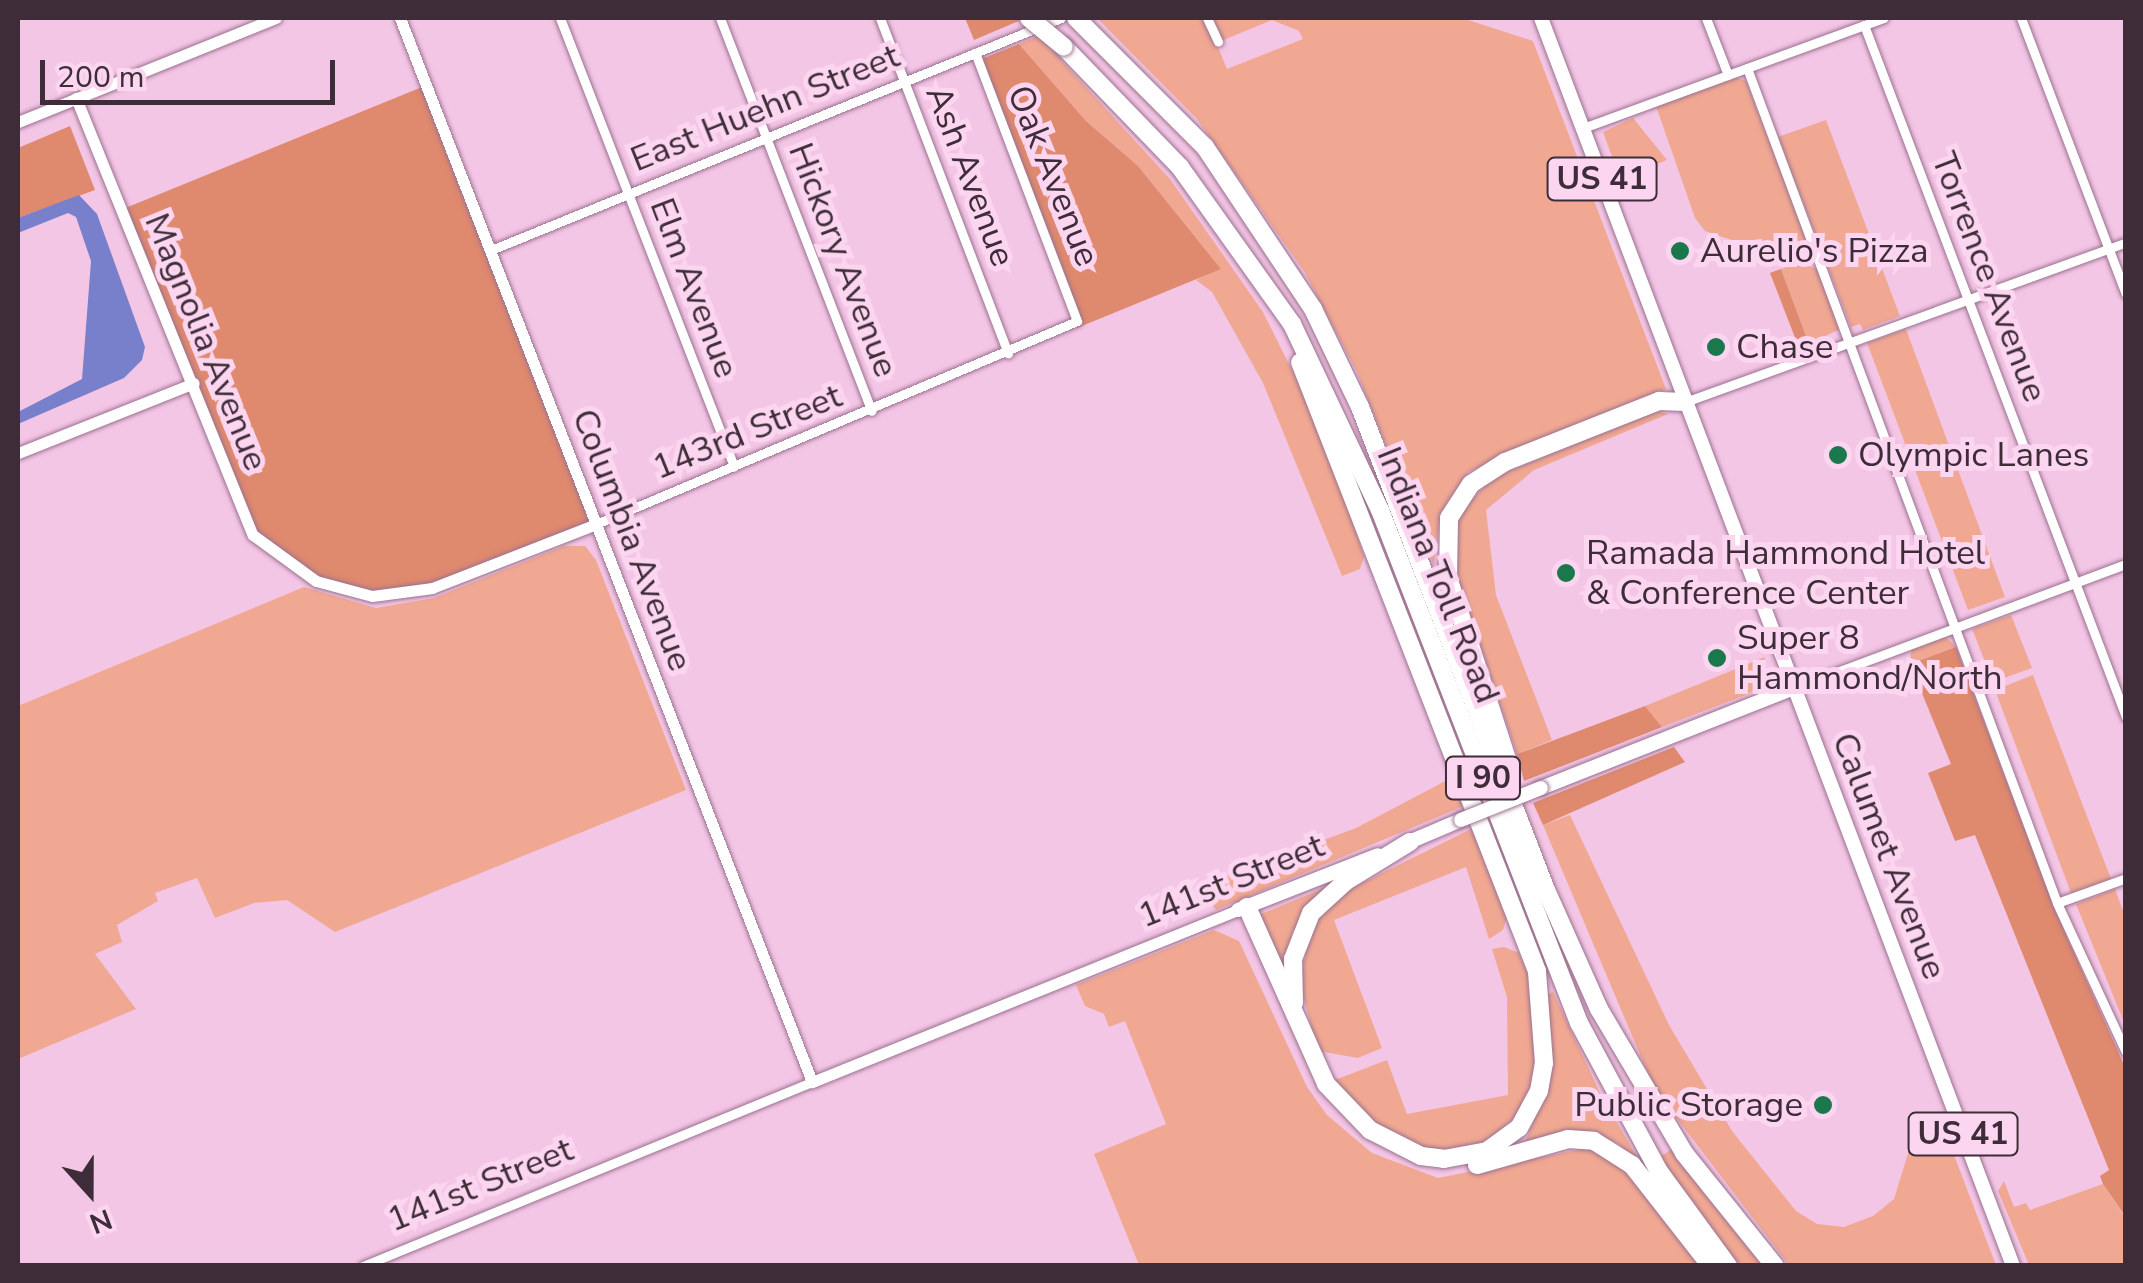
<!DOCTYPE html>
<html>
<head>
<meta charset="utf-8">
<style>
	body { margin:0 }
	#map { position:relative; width:2143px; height:1283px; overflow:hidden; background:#f4c6e6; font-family:"Nunito Sans",sans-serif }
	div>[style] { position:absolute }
	.green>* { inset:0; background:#f1a892 }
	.forest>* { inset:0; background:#df896e }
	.water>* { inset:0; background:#7880cb }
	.roads { filter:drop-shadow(0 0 2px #9b718e) drop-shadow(0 0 2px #9b718e) }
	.minor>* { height:9px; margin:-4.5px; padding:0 4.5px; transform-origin:4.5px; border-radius:4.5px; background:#fff }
	.tertiary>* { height:11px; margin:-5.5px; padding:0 5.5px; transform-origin:5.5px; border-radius:5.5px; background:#fff }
	.primary>* { height:14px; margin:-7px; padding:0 7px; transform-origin:7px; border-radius:7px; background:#fff }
	.motorway>* { height:18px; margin:-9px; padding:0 9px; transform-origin:9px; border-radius:9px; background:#fff }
	.bridges { filter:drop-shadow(0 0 2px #9b718e) drop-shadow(0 0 2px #9b718e) }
	.primary-bridge>* { height:14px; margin:-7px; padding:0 7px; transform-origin:7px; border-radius:7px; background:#fff }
	.motorway-bridge>* { height:18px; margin:-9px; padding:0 9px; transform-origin:9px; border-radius:9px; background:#fff }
	.dots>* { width:28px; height:28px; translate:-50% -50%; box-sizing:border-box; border:5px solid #fcd6f0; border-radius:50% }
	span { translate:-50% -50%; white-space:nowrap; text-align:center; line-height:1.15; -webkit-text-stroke:10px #fcd6f0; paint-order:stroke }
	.shield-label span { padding:2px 8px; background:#fcd6f0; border:2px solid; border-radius:8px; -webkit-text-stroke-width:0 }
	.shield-label { font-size:32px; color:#3e2c38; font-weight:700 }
	.street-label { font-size:35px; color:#3e2c38 }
	.poi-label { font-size:35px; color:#3e2c38 }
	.left { translate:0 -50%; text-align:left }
	.right { translate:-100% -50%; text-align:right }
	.frame { position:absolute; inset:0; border:20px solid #3e2c38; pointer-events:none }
	.north { position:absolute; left:40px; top:1143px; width:100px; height:100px; -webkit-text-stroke:8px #fcd6f0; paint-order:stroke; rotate:159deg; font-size:28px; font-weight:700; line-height:40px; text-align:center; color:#3e2c38 }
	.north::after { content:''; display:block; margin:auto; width:35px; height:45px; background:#3e2c38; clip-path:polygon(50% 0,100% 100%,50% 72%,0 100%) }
	.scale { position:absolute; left:40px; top:60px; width:295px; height:45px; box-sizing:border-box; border:5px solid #3e2c38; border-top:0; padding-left:12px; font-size:30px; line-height:35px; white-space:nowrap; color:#3e2c38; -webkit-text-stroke:8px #fcd6f0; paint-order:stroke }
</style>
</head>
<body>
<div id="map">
	<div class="green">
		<i style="clip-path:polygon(1097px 18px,1206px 18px,1227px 69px,1303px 39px,1299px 31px,1272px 20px,1221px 41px,1211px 18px,1462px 18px,1533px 41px,1666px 389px,1468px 472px,1441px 512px,1434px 565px,1357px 372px,1304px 271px,1197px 119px)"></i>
		<i style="clip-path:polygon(1039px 36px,1170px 179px,1263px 312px,1326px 439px,1364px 557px,1360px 569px,1342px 576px,1263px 383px,1212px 292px,1196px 280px,1220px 268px,1138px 166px,1086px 121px,1019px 44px)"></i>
		<i style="clip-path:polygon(1735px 77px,1746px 81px,1808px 243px,1801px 253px,1776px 255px,1705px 231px,1695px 218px,1656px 106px)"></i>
		<i style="clip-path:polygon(1633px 118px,1667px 160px,1620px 178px,1603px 132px)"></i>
		<i style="clip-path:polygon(1826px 120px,1900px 316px,1863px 330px,1860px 324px,1851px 327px,1778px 137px)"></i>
		<i style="clip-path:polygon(1800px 263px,1818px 269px,1840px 329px,1809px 344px,1781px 269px)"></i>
		<i style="clip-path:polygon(1906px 329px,2005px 597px,1968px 610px,1867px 343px)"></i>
		<i style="clip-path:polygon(1657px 411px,1668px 414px,1534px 470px,1486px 510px,1496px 595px,1552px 740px,1517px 754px,1453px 564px,1459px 514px,1492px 478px)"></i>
		<i style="clip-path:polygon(564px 546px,585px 546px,596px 560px,686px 790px,335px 932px,287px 900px,254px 903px,215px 918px,197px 878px,155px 893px,158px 901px,117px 925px,122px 942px,95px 954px,136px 1009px,18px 1059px,18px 706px,304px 587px,376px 608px,434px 598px)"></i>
		<i style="clip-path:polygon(2011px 615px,2032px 668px,1993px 682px,1972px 629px)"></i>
		<i style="clip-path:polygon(1946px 637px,1956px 647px,1910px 664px,1911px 650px)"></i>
		<i style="clip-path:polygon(1765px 657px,1759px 687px,1748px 694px,1662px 727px,1645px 706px)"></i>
		<i style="clip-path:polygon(2033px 675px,2111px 879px,2071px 893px,1995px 690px)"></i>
		<i style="clip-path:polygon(1453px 777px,1471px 803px,1216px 910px,1210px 902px,1214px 881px,1356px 828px)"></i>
		<i style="clip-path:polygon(1570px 815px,1669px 1025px,1732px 1131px,1796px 1211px,1817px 1224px,1844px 1227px,1873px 1216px,1894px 1199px,1910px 1147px,1946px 1134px,1996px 1265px,1789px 1265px,1655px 1090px,1543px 825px)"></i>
		<i style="clip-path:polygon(1479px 825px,1508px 913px,1503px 930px,1489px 939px,1466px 867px,1334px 920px,1382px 1048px,1358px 1058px,1318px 1051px,1300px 984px,1310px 927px,1329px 903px,1354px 887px)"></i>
		<i style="clip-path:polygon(1331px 885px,1292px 932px,1284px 980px,1259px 915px)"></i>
		<i style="clip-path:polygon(2115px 889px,2125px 916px,2125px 1025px,2076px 904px)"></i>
		<i style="clip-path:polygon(1214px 930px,1239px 941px,1307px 1087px,1327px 1115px,1372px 1153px,1438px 1178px,1587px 1148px,1622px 1166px,1703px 1265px,1139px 1265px,1094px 1154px,1166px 1124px,1125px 1021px,1109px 1027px,1104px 1014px,1085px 1006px,1076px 985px)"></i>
		<i style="clip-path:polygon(1504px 947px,1519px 953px,1529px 977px,1537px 1039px,1532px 1083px,1515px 1117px,1488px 1141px,1459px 1151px,1429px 1150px,1368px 1120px,1332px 1081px,1387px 1060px,1407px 1114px,1508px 1095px,1507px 997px,1492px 949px)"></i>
		<i style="clip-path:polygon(1553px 992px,1601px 1095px,1641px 1164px,1619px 1144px,1586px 1132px,1525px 1142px,1549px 1084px,1547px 995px)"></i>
		<i style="clip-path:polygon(1672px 1149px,1705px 1195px,1762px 1265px,1739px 1265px,1714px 1235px,1660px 1157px)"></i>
		<i style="clip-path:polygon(2004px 1181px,2014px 1207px,2026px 1203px,2030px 1210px,2103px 1184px,2125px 1217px,2125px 1265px,2029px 1265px,1998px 1191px)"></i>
	</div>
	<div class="forest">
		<i style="clip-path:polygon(965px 18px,1017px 18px,1021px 20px,974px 40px)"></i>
		<i style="clip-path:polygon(1019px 44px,1086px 121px,1138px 166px,1221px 269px,1077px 328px,1078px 311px,977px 61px)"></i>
		<i style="clip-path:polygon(427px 85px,596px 524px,432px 588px,372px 596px,316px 581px,253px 535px,123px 209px)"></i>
		<i style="clip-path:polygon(70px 126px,95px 190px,18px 218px,18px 148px)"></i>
		<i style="clip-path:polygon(1781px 269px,1809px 344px,1799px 348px,1770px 273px)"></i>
		<i style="clip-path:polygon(1956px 647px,2055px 910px,2125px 1067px,2125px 1216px,2103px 1184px,2100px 1176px,2109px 1170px,1975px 835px,1955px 841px,1928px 773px,1951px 764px,1910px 664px)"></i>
		<i style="clip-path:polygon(1645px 706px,1662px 727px,1524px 781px,1517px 754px)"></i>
		<i style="clip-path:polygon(1674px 747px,1685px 762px,1543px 825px,1533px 803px)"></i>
	</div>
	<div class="water">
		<i style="clip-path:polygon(79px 195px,97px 214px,145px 347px,142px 360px,124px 378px,18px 424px,18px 412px,82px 379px,91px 261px,76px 217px,68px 213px,18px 233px,18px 218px)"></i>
	</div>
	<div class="roads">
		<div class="minor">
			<i style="left:560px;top:18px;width:481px;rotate:68.8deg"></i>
			<i style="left:720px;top:18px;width:421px;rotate:68.9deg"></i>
			<i style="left:880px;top:18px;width:359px;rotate:69.1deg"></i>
			<i style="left:1207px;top:18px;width:26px;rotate:65deg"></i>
			<i style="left:1706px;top:18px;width:61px;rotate:68.9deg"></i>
			<i style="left:2021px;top:18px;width:295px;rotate:69.2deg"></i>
			<i style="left:1864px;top:25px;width:740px;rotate:69.26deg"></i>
			<i style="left:1747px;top:68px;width:891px;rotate:69.63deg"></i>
			<i style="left:2057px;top:903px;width:164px;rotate:65.2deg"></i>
			<i style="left:1583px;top:128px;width:320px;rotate:-20.1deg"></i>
			<i style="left:491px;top:250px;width:615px;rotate:-22.15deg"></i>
			<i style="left:1685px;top:402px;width:469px;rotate:-19.9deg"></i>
			<i style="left:596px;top:524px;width:522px;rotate:-22.88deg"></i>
			<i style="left:1077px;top:321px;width:287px;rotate:-110.8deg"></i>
			<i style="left:1794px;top:688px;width:354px;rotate:-20.5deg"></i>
			<i style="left:2057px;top:903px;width:73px;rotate:-19.9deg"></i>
			<i style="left:363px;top:1266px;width:485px;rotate:-22.3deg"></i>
		</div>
		<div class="tertiary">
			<i style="left:400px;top:18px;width:1141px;rotate:68.83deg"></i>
			<i style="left:812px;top:1082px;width:459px;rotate:-22deg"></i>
			<i style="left:76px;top:98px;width:471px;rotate:68deg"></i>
			<i style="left:253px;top:535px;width:78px;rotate:36.1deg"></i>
			<i style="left:316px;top:581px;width:58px;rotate:15deg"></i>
			<i style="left:372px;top:596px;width:61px;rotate:-7.6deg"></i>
			<i style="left:432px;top:588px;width:176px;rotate:-21.3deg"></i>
			<i style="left:18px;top:122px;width:278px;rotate:-22deg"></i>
			<i style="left:18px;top:453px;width:189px;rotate:-21.7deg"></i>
		</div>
		<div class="primary">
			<i style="left:1541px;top:18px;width:1334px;rotate:69.28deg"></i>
			<i style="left:1541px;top:788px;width:272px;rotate:-21.6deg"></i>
			<i style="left:1402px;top:845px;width:64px;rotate:-23deg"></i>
			<i style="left:1238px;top:910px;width:150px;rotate:-21.4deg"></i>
		</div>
		<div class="motorway">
			<i style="left:1076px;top:18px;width:182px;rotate:45deg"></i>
			<i style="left:1205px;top:147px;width:195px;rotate:56.3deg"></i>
			<i style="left:1313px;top:309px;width:109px;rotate:64.4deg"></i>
			<i style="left:1360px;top:407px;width:518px;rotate:68.94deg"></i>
			<i style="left:1546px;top:890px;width:130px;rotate:66deg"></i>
			<i style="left:1599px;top:1009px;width:167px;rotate:59.4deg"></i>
			<i style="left:1684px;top:1153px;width:145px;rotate:51.2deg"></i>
			<i style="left:1064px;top:47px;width:167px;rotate:46deg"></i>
			<i style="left:1180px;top:167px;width:193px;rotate:54.5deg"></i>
			<i style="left:1292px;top:324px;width:206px;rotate:64.7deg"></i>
			<i style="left:1380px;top:510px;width:550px;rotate:68.8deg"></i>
			<i style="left:1579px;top:1023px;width:167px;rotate:61.7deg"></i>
			<i style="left:1658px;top:1170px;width:119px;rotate:53.9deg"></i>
			<i style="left:1507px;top:759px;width:191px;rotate:-108deg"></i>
			<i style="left:1448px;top:577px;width:59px;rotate:-89deg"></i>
			<i style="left:1449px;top:518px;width:40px;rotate:-57.1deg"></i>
			<i style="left:1471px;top:484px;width:40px;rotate:-32.9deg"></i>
			<i style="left:1505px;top:462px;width:166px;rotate:-21.6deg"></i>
			<i style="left:1659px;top:401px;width:26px;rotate:2deg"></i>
			<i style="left:1247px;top:907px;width:194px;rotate:65.9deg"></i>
			<i style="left:1326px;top:1084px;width:64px;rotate:46.3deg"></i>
			<i style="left:1370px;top:1130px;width:57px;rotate:27deg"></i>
			<i style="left:1421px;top:1156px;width:23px;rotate:7deg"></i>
			<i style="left:1444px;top:1159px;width:44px;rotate:-10.5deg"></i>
			<i style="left:1487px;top:1151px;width:39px;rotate:-36deg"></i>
			<i style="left:1519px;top:1128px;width:42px;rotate:-61.6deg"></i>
			<i style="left:1539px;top:1091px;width:28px;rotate:-80deg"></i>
			<i style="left:1544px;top:1063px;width:92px;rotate:-94.4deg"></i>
			<i style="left:1537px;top:971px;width:653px;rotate:-111.26deg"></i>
			<i style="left:1294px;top:1003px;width:44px;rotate:-91.3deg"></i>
			<i style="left:1293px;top:959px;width:49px;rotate:-68.6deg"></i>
			<i style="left:1311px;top:913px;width:47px;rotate:-42.4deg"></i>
			<i style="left:1346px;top:881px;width:75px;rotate:-31.4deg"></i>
			<i style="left:1477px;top:1165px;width:95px;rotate:-15.9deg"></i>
			<i style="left:1568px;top:1139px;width:26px;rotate:4deg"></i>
			<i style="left:1594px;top:1141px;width:45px;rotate:32.3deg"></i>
			<i style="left:1632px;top:1165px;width:128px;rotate:52deg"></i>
		</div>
	</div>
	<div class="bridges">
		<div class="primary-bridge">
			<i style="left:1461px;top:820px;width:86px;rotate:-21.8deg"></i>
		</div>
		<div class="motorway-bridge">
			<i style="left:1029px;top:18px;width:45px;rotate:39.6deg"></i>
		</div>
	</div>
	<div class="dots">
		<i style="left:1680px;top:251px;background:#1b774c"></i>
		<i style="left:1716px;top:347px;background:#1b774c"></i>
		<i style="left:1838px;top:455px;background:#1b774c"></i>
		<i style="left:1566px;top:573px;background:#1b774c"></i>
		<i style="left:1717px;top:658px;background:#1b774c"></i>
		<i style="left:1823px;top:1105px;background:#1b774c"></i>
	</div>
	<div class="shield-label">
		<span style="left:1602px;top:179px">US 41</span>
		<span style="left:1483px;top:778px">I 90</span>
		<span style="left:1963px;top:1134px">US 41</span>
	</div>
	<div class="street-label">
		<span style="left:765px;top:108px;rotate:-22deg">East Huehn Street</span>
		<span style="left:970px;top:176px;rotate:69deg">Ash Avenue</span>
		<span style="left:1053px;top:176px;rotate:68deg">Oak Avenue</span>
		<span style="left:843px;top:260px;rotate:69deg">Hickory Avenue</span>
		<span style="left:1989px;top:277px;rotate:69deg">Torrence Avenue</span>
		<span style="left:694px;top:288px;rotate:69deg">Elm Avenue</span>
		<span style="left:206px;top:342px;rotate:68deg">Magnolia Avenue</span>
		<span style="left:747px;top:432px;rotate:-22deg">143rd Street</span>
		<span style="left:632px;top:540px;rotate:69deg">Columbia Avenue</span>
		<span style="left:1438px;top:575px;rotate:68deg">Indiana Toll Road</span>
		<span style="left:1889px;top:856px;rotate:69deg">Calumet Avenue</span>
		<span style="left:1231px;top:881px;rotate:-22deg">141st Street</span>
		<span style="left:480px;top:1185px;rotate:-22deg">141st Street</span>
	</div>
	<div class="poi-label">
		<span class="left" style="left:1700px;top:251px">Aurelio's Pizza</span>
		<span class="left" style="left:1736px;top:347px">Chase</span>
		<span class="left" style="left:1858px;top:455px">Olympic Lanes</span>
		<span class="left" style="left:1586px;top:573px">Ramada Hammond Hotel<br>&amp; Conference Center</span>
		<span class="left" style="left:1737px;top:658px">Super 8<br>Hammond/North</span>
		<span class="right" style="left:1803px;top:1105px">Public Storage</span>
	</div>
	<div class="frame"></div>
	<div class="north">N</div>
	<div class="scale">200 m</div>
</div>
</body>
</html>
